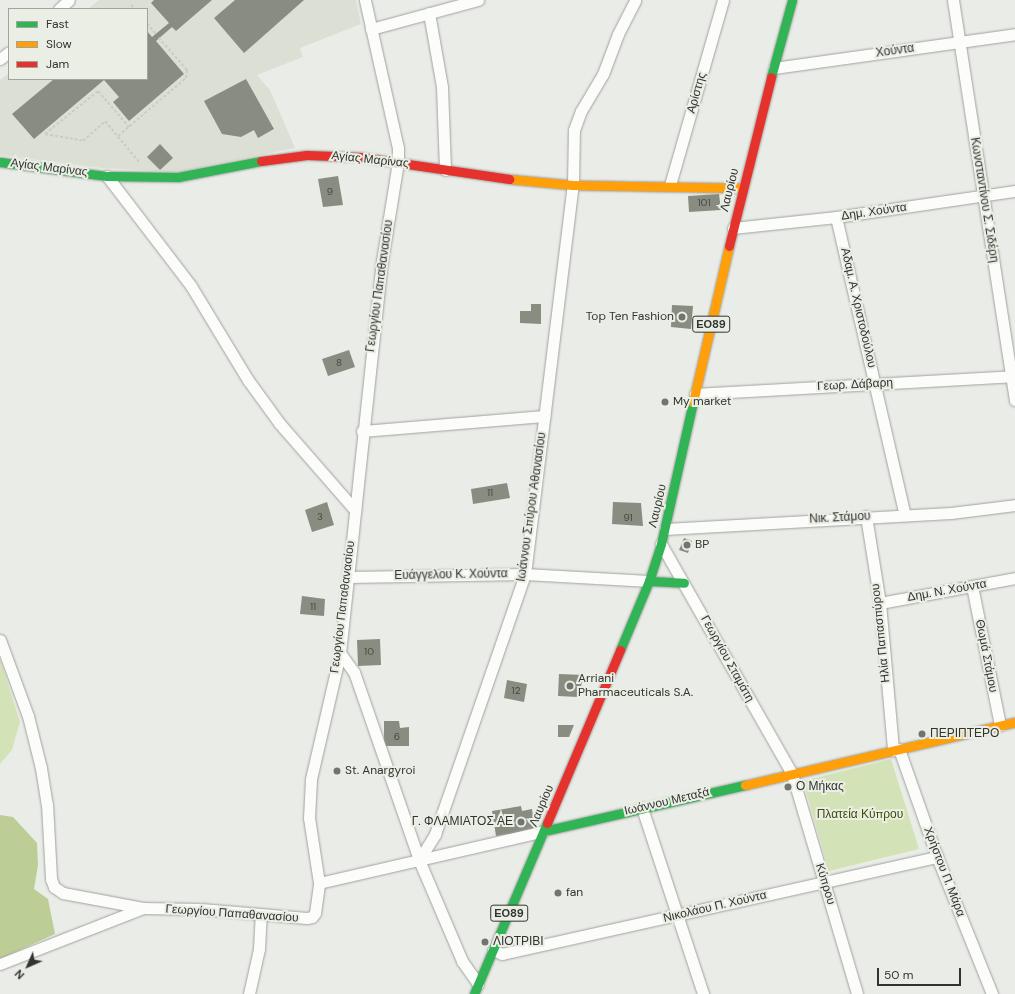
<!DOCTYPE html>
<html>
<head>
<meta charset="utf-8">
<style>
	body { margin:0 }
	#map { position:relative; width:1015px; height:994px; overflow:hidden; background:#eaece7; font-family:"DM Sans",sans-serif }
	div>[style] { position:absolute }
	.built>* { inset:0; background:#dce0d4 }
	.green>* { inset:0; background:#d4e3b7 }
	.forest>* { inset:0; background:#bccd96 }
	.building>* { inset:0; background:#898c81 }
	.path>* { height:2px; margin-top:-1px; transform-origin:0; background:repeating-linear-gradient(90deg,#cbcbc9 0 3px,transparent 0 5px) }
	.roads { filter:drop-shadow(0 0 1px #a0a29e) drop-shadow(0 0 1px #a0a29e) }
	.street>* { height:11px; margin:-5.5px; padding:0 5.5px; transform-origin:5.5px; border-radius:5.5px; background:#fcfcfb }
	.fast>* { height:9px; margin:-4.5px; padding:0 4.5px; transform-origin:4.5px; border-radius:4.5px; background:#30b455 }
	.slow>* { height:9px; margin:-4.5px; padding:0 4.5px; transform-origin:4.5px; border-radius:4.5px; background:#ff9f0a }
	.jam>* { height:9px; margin:-4.5px; padding:0 4.5px; transform-origin:4.5px; border-radius:4.5px; background:#e5322d }
	.dots>* { width:11px; height:11px; translate:-50% -50%; box-sizing:border-box; border:2px solid #eaeee5; border-radius:50% }
	span { translate:-50% -50%; white-space:nowrap; text-align:center; line-height:1.15; -webkit-text-stroke:4px #eaeee5; paint-order:stroke }
	.number-label { font-size:10px; color:#484a44 }
	.number-label span { -webkit-text-stroke-width:0 }
	.shield-label span { padding:1px 3px; background:#eaeee5; border:1px solid; border-radius:3px; -webkit-text-stroke-width:0 }
	.shield-label { font-size:11px; color:#323430; font-weight:700 }
	.street-label { font-size:12px; color:#323430 }
	.poi-label { font-size:12px; color:#323430 }
	.right { translate:-100% -50%; text-align:right }
	.left { translate:0 -50%; text-align:left }
	.park-label { font-size:12px; color:#3b4d01 }
	.legend { position:absolute; left:8px; top:8px; width:140px; height:72px; box-sizing:border-box; background:#eaeee5; border:1px solid #a0a49d; margin:0; padding:5px 7px; list-style:none; font-size:12px; color:#323430 }
	.legend li { display:flex; align-items:center; gap:8px; height:20px }
	.legend b { width:20px; border:1px solid #a0a49d }
	.north { position:absolute; left:8px; top:946px; width:40px; height:40px; -webkit-text-stroke:3px #eaeee5; paint-order:stroke; rotate:225deg; font-size:11px; font-weight:700; line-height:16px; text-align:center; color:#323430 }
	.north::after { content:''; display:block; margin:auto; width:14px; height:18px; background:#323430; clip-path:polygon(50% 0,100% 100%,50% 72%,0 100%) }
	.scale { position:absolute; left:877px; top:968px; width:84px; height:18px; box-sizing:border-box; border:2px solid #323430; border-top:0; padding-left:5px; font-size:12px; line-height:14px; white-space:nowrap; color:#323430; -webkit-text-stroke:3px #eaeee5; paint-order:stroke }
</style>
</head>
<body>
<div id="map">
	<div class="built">
		<i style="clip-path:polygon(99px 0,356px 0,361px 24px,300px 48px,303px 57px,257px 75px,270px 90px,295px 148px,177px 172px,102px 168px,0 155px,0 80px,9px 73px,9px 79px,147px 79px,147px 9px,88px 9px)"></i>
	</div>
	<div class="green">
		<i style="clip-path:polygon(0 659px,20px 722px,12px 750px,0 764px)"></i>
		<i style="clip-path:polygon(891px 759px,919px 849px,829px 871px,803px 781px)"></i>
	</div>
	<div class="forest">
		<i style="clip-path:polygon(0 815px,13px 817px,37px 843px,38px 865px,34px 889px,48px 899px,55px 934px,0 959px)"></i>
	</div>
	<div class="building">
		<i style="clip-path:polygon(154px 0,212px 0,176px 31px,172px 27px,156px 41px,184px 74px,129px 121px,113px 102px,119px 97px,104px 80px,34px 139px,12px 114px,54px 79px,147px 79px,147px 31px,152px 37px,169px 23px,151px 3px)"></i>
		<i style="clip-path:polygon(235px 0,304px 0,244px 53px,214px 18px)"></i>
		<i style="clip-path:polygon(246px 79px,274px 129px,258px 138px,254px 130px,241px 137px,222px 134px,204px 101px)"></i>
		<i style="clip-path:polygon(160px 144px,173px 158px,160px 170px,147px 157px)"></i>
		<i style="clip-path:polygon(338px 176px,343px 205px,323px 207px,318px 179px)"></i>
		<i style="clip-path:polygon(719px 194px,721px 210px,689px 212px,688px 196px)"></i>
		<i style="clip-path:polygon(531px 304px,541px 304px,541px 324px,520px 323px,520px 311px,531px 311px)"></i>
		<i style="clip-path:polygon(672px 305px,693px 306px,691px 329px,671px 327px)"></i>
		<i style="clip-path:polygon(349px 350px,355px 367px,328px 376px,322px 359px)"></i>
		<i style="clip-path:polygon(507px 483px,510px 498px,473px 504px,471px 489px)"></i>
		<i style="clip-path:polygon(327px 502px,334px 525px,312px 532px,305px 510px)"></i>
		<i style="clip-path:polygon(613px 502px,641px 503px,643px 526px,612px 524px)"></i>
		<i style="clip-path:polygon(684px 538px,692px 541px,688px 553px,679px 550px)"></i>
		<i style="clip-path:polygon(302px 596px,325px 599px,324px 616px,300px 614px)"></i>
		<i style="clip-path:polygon(380px 639px,381px 665px,358px 666px,357px 640px)"></i>
		<i style="clip-path:polygon(559px 674px,584px 675px,578px 697px,558px 696px)"></i>
		<i style="clip-path:polygon(507px 680px,527px 684px,524px 702px,504px 698px)"></i>
		<i style="clip-path:polygon(384px 721px,399px 721px,400px 728px,409px 727px,409px 746px,384px 746px)"></i>
		<i style="clip-path:polygon(558px 725px,574px 725px,569px 737px,558px 737px)"></i>
		<i style="clip-path:polygon(521px 806px,522px 811px,532px 809px,535px 830px,496px 836px,492px 811px)"></i>
	</div>
	<div class="path">
		<i style="left:131px;top:5px;width:6px;rotate:45deg"></i>
		<i style="left:147px;top:23px;width:14px;rotate:51deg"></i>
		<i style="left:45px;top:134px;width:39px;rotate:10deg"></i>
		<i style="left:83px;top:141px;width:30px;rotate:-42deg"></i>
		<i style="left:105px;top:121px;width:55px;rotate:50.2deg"></i>
		<i style="left:45px;top:134px;width:68px;rotate:-39.1deg"></i>
		<i style="left:98px;top:91px;width:48px;rotate:49.3deg"></i>
		<i style="left:118px;top:136px;width:89px;rotate:-40.5deg"></i>
		<i style="left:186px;top:78px;width:8px;rotate:-83deg"></i>
		<i style="left:187px;top:70px;width:43px;rotate:-131.2deg"></i>
	</div>
	<div class="roads">
		<div class="street">
			<i style="left:953px;top:0;width:405px;rotate:81.2deg"></i>
			<i style="left:59px;top:9px;width:13px;rotate:-42deg"></i>
			<i style="left:429px;top:13px;width:75px;rotate:80deg"></i>
			<i style="left:442px;top:87px;width:83px;rotate:87.9deg"></i>
			<i style="left:371px;top:29px;width:111px;rotate:-15.2deg"></i>
			<i style="left:0;top:59px;width:11px;rotate:-38deg"></i>
			<i style="left:774px;top:68px;width:243px;rotate:-8deg"></i>
			<i style="left:107px;top:176px;width:138px;rotate:52.6deg"></i>
			<i style="left:191px;top:286px;width:110px;rotate:58.8deg"></i>
			<i style="left:248px;top:380px;width:54px;rotate:54deg"></i>
			<i style="left:280px;top:424px;width:114px;rotate:48.9deg"></i>
			<i style="left:670px;top:185px;width:192px;rotate:-74deg"></i>
			<i style="left:836px;top:217px;width:306px;rotate:77deg"></i>
			<i style="left:733px;top:228px;width:104px;rotate:-6.1deg"></i>
			<i style="left:836px;top:217px;width:181px;rotate:-8.3deg"></i>
			<i style="left:695px;top:394px;width:321px;rotate:-3.2deg"></i>
			<i style="left:362px;top:431px;width:183px;rotate:-4.7deg"></i>
			<i style="left:866px;top:516px;width:88px;rotate:80.9deg"></i>
			<i style="left:880px;top:603px;width:148px;rotate:84.9deg"></i>
			<i style="left:665px;top:529px;width:286px;rotate:-3.2deg"></i>
			<i style="left:951px;top:513px;width:64px;rotate:-7.1deg"></i>
			<i style="left:661px;top:544px;width:265px;rotate:60.3deg"></i>
			<i style="left:792px;top:774px;width:229px;rotate:73.5deg"></i>
			<i style="left:349px;top:577px;width:176px;rotate:-1deg"></i>
			<i style="left:525px;top:574px;width:124px;rotate:3.2deg"></i>
			<i style="left:972px;top:586px;width:142px;rotate:78.6deg"></i>
			<i style="left:880px;top:603px;width:137px;rotate:-10.5deg"></i>
			<i style="left:0;top:640px;width:81px;rotate:69.8deg"></i>
			<i style="left:28px;top:716px;width:54px;rotate:76deg"></i>
			<i style="left:41px;top:768px;width:36px;rotate:81deg"></i>
			<i style="left:47px;top:804px;width:75px;rotate:86.9deg"></i>
			<i style="left:51px;top:879px;width:9px;rotate:69deg"></i>
			<i style="left:54px;top:887px;width:11px;rotate:34deg"></i>
			<i style="left:63px;top:893px;width:81px;rotate:10.6deg"></i>
			<i style="left:340px;top:653px;width:24px;rotate:54deg"></i>
			<i style="left:354px;top:672px;width:199px;rotate:70.9deg"></i>
			<i style="left:419px;top:860px;width:110px;rotate:66.9deg"></i>
			<i style="left:462px;top:961px;width:28px;rotate:55deg"></i>
			<i style="left:899px;top:749px;width:114px;rotate:70.6deg"></i>
			<i style="left:937px;top:857px;width:148px;rotate:68.1deg"></i>
			<i style="left:642px;top:808px;width:196px;rotate:71.8deg"></i>
			<i style="left:419px;top:860px;width:31px;rotate:-58deg"></i>
			<i style="left:435px;top:834px;width:275px;rotate:-70.9deg"></i>
			<i style="left:525px;top:574px;width:392px;rotate:-83deg"></i>
			<i style="left:573px;top:185px;width:55px;rotate:-89deg"></i>
			<i style="left:574px;top:130px;width:20px;rotate:-70deg"></i>
			<i style="left:581px;top:111px;width:43px;rotate:-59.3deg"></i>
			<i style="left:603px;top:74px;width:43px;rotate:-69.4deg"></i>
			<i style="left:618px;top:34px;width:38px;rotate:-63deg"></i>
			<i style="left:319px;top:883px;width:231px;rotate:-13deg"></i>
			<i style="left:493px;top:950px;width:10px;rotate:24deg"></i>
			<i style="left:502px;top:954px;width:446px;rotate:-12.6deg"></i>
			<i style="left:0;top:964px;width:154px;rotate:-21.4deg"></i>
			<i style="left:143px;top:908px;width:58px;rotate:1deg"></i>
			<i style="left:201px;top:909px;width:106px;rotate:4.9deg"></i>
			<i style="left:307px;top:918px;width:5px;rotate:-11deg"></i>
			<i style="left:312px;top:917px;width:5px;rotate:-53deg"></i>
			<i style="left:315px;top:913px;width:30px;rotate:-82deg"></i>
			<i style="left:319px;top:883px;width:66px;rotate:-98.7deg"></i>
			<i style="left:309px;top:818px;width:39px;rotate:-87deg"></i>
			<i style="left:311px;top:779px;width:129px;rotate:-77deg"></i>
			<i style="left:340px;top:653px;width:388px;rotate:-83.9deg"></i>
			<i style="left:381px;top:267px;width:106px;rotate:-80.8deg"></i>
			<i style="left:398px;top:162px;width:14px;rotate:-90deg"></i>
			<i style="left:398px;top:148px;width:152px;rotate:-102.6deg"></i>
			<i style="left:249px;top:994px;width:46px;rotate:-77.5deg"></i>
			<i style="left:259px;top:949px;width:33px;rotate:-87deg"></i>
		</div>
		<div class="fast">
			<i style="left:771px;top:77px;width:80px;rotate:-74.7deg"></i>
			<i style="left:0;top:162px;width:108px;rotate:7.5deg"></i>
			<i style="left:107px;top:176px;width:71px;rotate:0.8deg"></i>
			<i style="left:178px;top:177px;width:85px;rotate:-10.9deg"></i>
			<i style="left:649px;top:581px;width:35px;rotate:3deg"></i>
			<i style="left:620px;top:650px;width:75px;rotate:-67.2deg"></i>
			<i style="left:649px;top:581px;width:39px;rotate:-72deg"></i>
			<i style="left:661px;top:544px;width:146px;rotate:-77.3deg"></i>
			<i style="left:544px;top:831px;width:206px;rotate:-12.9deg"></i>
			<i style="left:474px;top:994px;width:186px;rotate:-66.9deg"></i>
		</div>
		<div class="slow">
			<i style="left:509px;top:179px;width:64px;rotate:5.4deg"></i>
			<i style="left:573px;top:185px;width:169px;rotate:1deg"></i>
			<i style="left:693px;top:402px;width:160px;rotate:-77deg"></i>
			<i style="left:745px;top:785px;width:277px;rotate:-13.1deg"></i>
		</div>
		<div class="jam">
			<i style="left:261px;top:161px;width:46px;rotate:-7.4deg"></i>
			<i style="left:307px;top:155px;width:53px;rotate:2.2deg"></i>
			<i style="left:360px;top:157px;width:151px;rotate:8.4deg"></i>
			<i style="left:729px;top:246px;width:174px;rotate:-76deg"></i>
			<i style="left:547px;top:823px;width:188px;rotate:-67.1deg"></i>
		</div>
	</div>
	<div class="dots">
		<i style="left:682px;top:317px;background:#727470"></i>
		<i style="left:665px;top:402px;background:#727470"></i>
		<i style="left:687px;top:545px;background:#727470"></i>
		<i style="left:570px;top:686px;background:#727470"></i>
		<i style="left:922px;top:734px;background:#727470"></i>
		<i style="left:337px;top:771px;background:#727470"></i>
		<i style="left:788px;top:787px;background:#727470"></i>
		<i style="left:521px;top:822px;background:#727470"></i>
		<i style="left:558px;top:893px;background:#727470"></i>
		<i style="left:485px;top:942px;background:#727470"></i>
	</div>
	<div class="number-label">
		<span style="left:330px;top:192px">9</span>
		<span style="left:704px;top:203px">101</span>
		<span style="left:339px;top:363px">8</span>
		<span style="left:490px;top:493px">11</span>
		<span style="left:320px;top:517px">3</span>
		<span style="left:628px;top:518px">91</span>
		<span style="left:313px;top:607px">11</span>
		<span style="left:369px;top:652px">10</span>
		<span style="left:516px;top:691px">12</span>
		<span style="left:397px;top:737px">6</span>
	</div>
	<div class="shield-label">
		<span style="left:711px;top:324px">ΕΟ89</span>
		<span style="left:509px;top:913px">ΕΟ89</span>
	</div>
	<div class="street-label">
		<span style="left:895px;top:51px;rotate:-8deg">Χούντα</span>
		<span style="left:697px;top:93px;rotate:-74deg">Αρίστης</span>
		<span style="left:370px;top:160px;rotate:6deg">Αγίας Μαρίνας</span>
		<span style="left:49px;top:168px;rotate:7deg">Αγίας Μαρίνας</span>
		<span style="left:730px;top:190px;rotate:-76deg">Λαυρίου</span>
		<span style="left:984px;top:200px;rotate:81deg">Κωνσταντίνου Σ. Σιδέρη</span>
		<span style="left:874px;top:212px;rotate:-8deg">Δημ. Χούντα</span>
		<span style="left:380px;top:286px;rotate:-82deg">Γεωργίου Παπαθανασίου</span>
		<span style="left:858px;top:308px;rotate:77deg">Αδαμ. Α. Χριστοδούλου</span>
		<span style="left:855px;top:385px;rotate:-3deg">Γεωρ. Δάβαρη</span>
		<span style="left:658px;top:506px;rotate:-77deg">Λαυρίου</span>
		<span style="left:532px;top:507px;rotate:-82deg">Ιωάννου Σπύρου Αθανασίου</span>
		<span style="left:840px;top:518px;rotate:-3deg">Νικ. Στάμου</span>
		<span style="left:451px;top:575px;rotate:-1deg">Ευάγγελου Κ. Χούντα</span>
		<span style="left:947px;top:591px;rotate:-10deg">Δημ. Ν. Χούντα</span>
		<span style="left:343px;top:607px;rotate:-83deg">Γεωργίου Παπαθανασίου</span>
		<span style="left:881px;top:633px;rotate:-96deg">Ηλία Παπασπύρου</span>
		<span style="left:986px;top:656px;rotate:79deg">Θωμά Στάμου</span>
		<span style="left:727px;top:659px;rotate:61deg">Γεωργίου Σταμάτη</span>
		<span style="left:667px;top:802px;rotate:-13deg">Ιωάννου Μεταξά</span>
		<span style="left:542px;top:806px;rotate:-67deg">Λαυρίου</span>
		<span style="left:944px;top:872px;rotate:69deg">Χρήστου Π. Μάρα</span>
		<span style="left:825px;top:884px;rotate:73deg">Κύπρου</span>
		<span style="left:715px;top:907px;rotate:-13deg">Νικολάου Π. Χούντα</span>
		<span style="left:232px;top:914px;rotate:4deg">Γεωργίου Παπαθανασίου</span>
	</div>
	<div class="poi-label">
		<span class="right" style="left:674px;top:317px">Top Ten Fashion</span>
		<span class="left" style="left:673px;top:402px">My market</span>
		<span class="left" style="left:695px;top:545px">BP</span>
		<span class="left" style="left:578px;top:686px">Arriani<br>Pharmaceuticals S.A.</span>
		<span class="left" style="left:930px;top:734px">ΠΕΡΙΠΤΕΡΟ</span>
		<span class="left" style="left:345px;top:771px">St. Anargyroi</span>
		<span class="left" style="left:796px;top:787px">Ο Μήκας</span>
		<span class="right" style="left:513px;top:822px">Γ. ΦΛΑΜΙΑΤΟΣ ΑΕ</span>
		<span class="left" style="left:566px;top:893px">fan</span>
		<span class="left" style="left:493px;top:942px">ΛΙΟΤΡΙΒΙ</span>
	</div>
	<div class="park-label">
		<span style="left:860px;top:815px">Πλατεία Κύπρου</span>
	</div>
	<ul class="legend">
	<li><b style="height:5px;background:#30b455"></b>Fast</li>
	<li><b style="height:5px;background:#ff9f0a"></b>Slow</li>
	<li><b style="height:5px;background:#e5322d"></b>Jam</li>
	</ul>
	<div class="north">N</div>
	<div class="scale">50 m</div>
</div>
</body>
</html>
